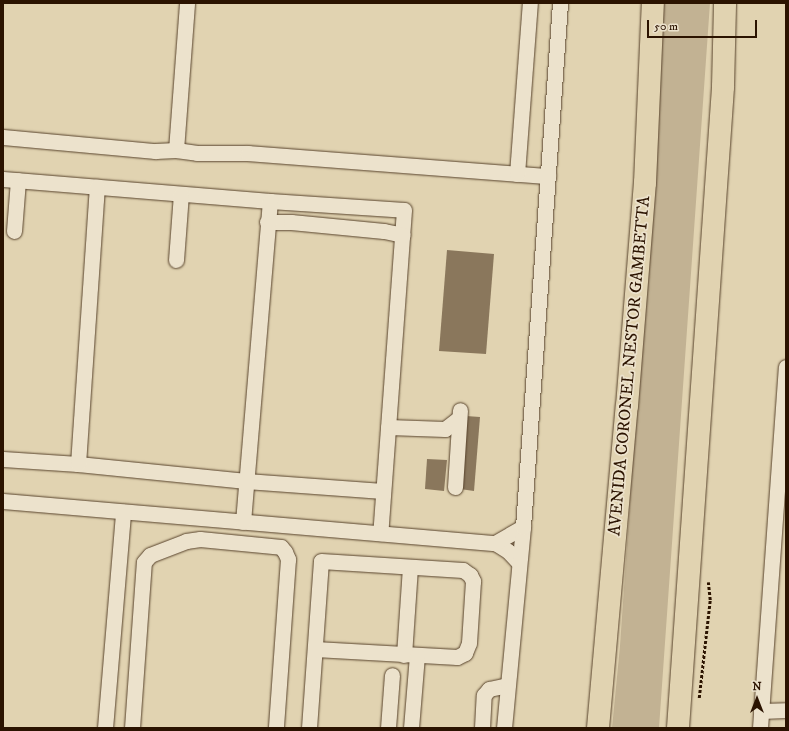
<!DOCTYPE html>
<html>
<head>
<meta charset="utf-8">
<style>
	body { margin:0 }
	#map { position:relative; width:789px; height:731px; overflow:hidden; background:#e1d3b1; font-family:"IM FELL DW Pica",serif }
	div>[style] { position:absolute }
	.green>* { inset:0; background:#c2b293 }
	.building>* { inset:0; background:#8a775c }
	.path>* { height:2.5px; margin-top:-1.25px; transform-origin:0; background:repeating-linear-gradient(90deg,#2b1300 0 3px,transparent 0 5px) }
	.roads { filter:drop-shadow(0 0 1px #58432c) drop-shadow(0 0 1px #58432c) }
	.minor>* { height:15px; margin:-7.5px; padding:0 7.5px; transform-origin:7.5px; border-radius:7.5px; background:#ece2cc }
	.highway>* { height:22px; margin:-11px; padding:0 11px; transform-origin:11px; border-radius:11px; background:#e1d3b1 }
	span { translate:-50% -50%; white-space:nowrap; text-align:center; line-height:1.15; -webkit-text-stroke:3.5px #ece2cc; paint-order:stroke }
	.street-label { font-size:17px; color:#2b1300 }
	.frame { position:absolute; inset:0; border:4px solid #2b1300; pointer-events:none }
	.north { position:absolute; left:737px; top:679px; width:40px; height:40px; -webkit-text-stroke:3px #ece2cc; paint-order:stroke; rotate:0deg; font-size:11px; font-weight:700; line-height:16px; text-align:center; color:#2b1300 }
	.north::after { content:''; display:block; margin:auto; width:14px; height:18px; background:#2b1300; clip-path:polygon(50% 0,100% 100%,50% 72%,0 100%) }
	.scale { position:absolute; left:647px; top:20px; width:110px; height:18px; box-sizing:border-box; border:2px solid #2b1300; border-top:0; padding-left:5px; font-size:12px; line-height:14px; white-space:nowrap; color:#2b1300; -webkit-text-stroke:3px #ece2cc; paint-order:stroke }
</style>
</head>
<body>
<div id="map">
	<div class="green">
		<i style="clip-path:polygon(664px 3px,710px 3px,659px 728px,612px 728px,620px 646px)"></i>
	</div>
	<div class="building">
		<i style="clip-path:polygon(447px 250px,494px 254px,486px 354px,439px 351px)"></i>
		<i style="clip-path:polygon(466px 416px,480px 417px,474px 491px,460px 489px)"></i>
		<i style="clip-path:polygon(427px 459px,447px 460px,444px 491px,425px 489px)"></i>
	</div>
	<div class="path">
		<i style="left:699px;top:698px;width:99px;rotate:-83.6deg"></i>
		<i style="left:710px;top:600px;width:18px;rotate:-96deg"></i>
	</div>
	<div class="roads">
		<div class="minor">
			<i style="left:3px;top:137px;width:153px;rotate:5.3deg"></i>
			<i style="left:155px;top:151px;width:21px;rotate:-3deg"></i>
			<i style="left:176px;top:150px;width:21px;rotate:8deg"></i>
			<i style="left:197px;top:153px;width:51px"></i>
			<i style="left:248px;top:153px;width:301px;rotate:4.4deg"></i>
			<i style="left:176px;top:150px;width:147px;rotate:-85.7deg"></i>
			<i style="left:517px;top:174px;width:171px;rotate:-85.7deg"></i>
			<i style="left:3px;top:179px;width:268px;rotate:4.7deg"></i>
			<i style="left:270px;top:201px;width:134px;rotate:3.8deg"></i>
			<i style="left:404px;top:210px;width:324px;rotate:94.2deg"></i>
			<i style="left:267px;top:222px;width:24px"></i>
			<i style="left:291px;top:222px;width:93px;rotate:5.5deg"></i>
			<i style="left:384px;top:231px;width:19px;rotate:12deg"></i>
			<i style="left:14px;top:231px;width:51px;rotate:-85.5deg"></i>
			<i style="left:176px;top:260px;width:66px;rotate:-85.7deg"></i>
			<i style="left:388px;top:427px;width:57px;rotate:2deg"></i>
			<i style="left:445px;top:429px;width:18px;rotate:-38deg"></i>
			<i style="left:3px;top:459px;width:75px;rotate:3.8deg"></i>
			<i style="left:78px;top:464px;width:169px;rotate:5.8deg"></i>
			<i style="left:246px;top:481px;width:137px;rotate:4.2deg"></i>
			<i style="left:78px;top:464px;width:278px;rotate:-86.1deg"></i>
			<i style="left:455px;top:487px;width:77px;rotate:-86.3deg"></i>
			<i style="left:3px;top:501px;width:494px;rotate:4.9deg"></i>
			<i style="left:495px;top:543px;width:15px;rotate:32deg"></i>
			<i style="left:508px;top:551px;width:16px;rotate:47deg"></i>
			<i style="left:243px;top:522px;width:322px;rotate:-85.2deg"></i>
			<i style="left:495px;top:543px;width:32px;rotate:-30deg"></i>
			<i style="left:404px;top:655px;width:87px;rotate:-86.1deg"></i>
			<i style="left:761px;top:711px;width:25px;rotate:-2deg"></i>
			<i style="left:105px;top:728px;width:217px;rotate:-85.2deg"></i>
			<i style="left:132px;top:728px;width:166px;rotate:-85.9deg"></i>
			<i style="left:144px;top:562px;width:9px;rotate:-49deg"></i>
			<i style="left:150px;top:555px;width:39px;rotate:-21deg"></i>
			<i style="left:186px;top:541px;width:14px;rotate:-8deg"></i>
			<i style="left:200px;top:539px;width:81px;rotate:5.6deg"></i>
			<i style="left:281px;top:547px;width:6px;rotate:51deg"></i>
			<i style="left:285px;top:552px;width:8px;rotate:67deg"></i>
			<i style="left:288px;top:559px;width:169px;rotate:94.1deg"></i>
			<i style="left:309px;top:728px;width:167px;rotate:-85.9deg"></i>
			<i style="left:321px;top:561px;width:142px;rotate:3.6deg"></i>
			<i style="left:463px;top:570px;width:9px;rotate:36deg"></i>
			<i style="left:470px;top:575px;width:7px;rotate:63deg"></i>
			<i style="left:473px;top:581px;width:62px;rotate:93.7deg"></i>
			<i style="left:469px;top:643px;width:11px;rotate:112deg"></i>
			<i style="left:465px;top:653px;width:9px;rotate:153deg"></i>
			<i style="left:457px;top:657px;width:142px;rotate:-176.8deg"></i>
			<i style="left:388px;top:728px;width:53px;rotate:-85.7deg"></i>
			<i style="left:411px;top:728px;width:73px;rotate:-85.3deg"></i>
			<i style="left:482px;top:728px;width:33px;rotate:-87deg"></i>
			<i style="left:484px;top:695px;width:8px;rotate:-50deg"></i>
			<i style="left:489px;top:689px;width:19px;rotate:-12deg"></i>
			<i style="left:504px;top:728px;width:202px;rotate:-84.6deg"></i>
			<i style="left:523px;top:527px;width:525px;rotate:-85.96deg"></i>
			<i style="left:760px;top:728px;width:362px;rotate:-85.9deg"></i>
		</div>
		<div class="highway">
			<i style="left:598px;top:728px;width:323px;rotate:-84.9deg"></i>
			<i style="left:627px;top:406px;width:224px;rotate:-85.4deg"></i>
			<i style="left:645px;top:183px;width:180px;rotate:-87.5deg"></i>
			<i style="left:678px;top:728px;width:643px;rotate:-85.98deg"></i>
			<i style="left:723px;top:87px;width:84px;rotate:-88.6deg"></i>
		</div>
	</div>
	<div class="street-label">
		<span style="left:630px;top:366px;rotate:-85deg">AVENIDA CORONEL NESTOR GAMBETTA</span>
	</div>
	<div class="frame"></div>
	<div class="north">N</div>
	<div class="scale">50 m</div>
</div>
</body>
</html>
